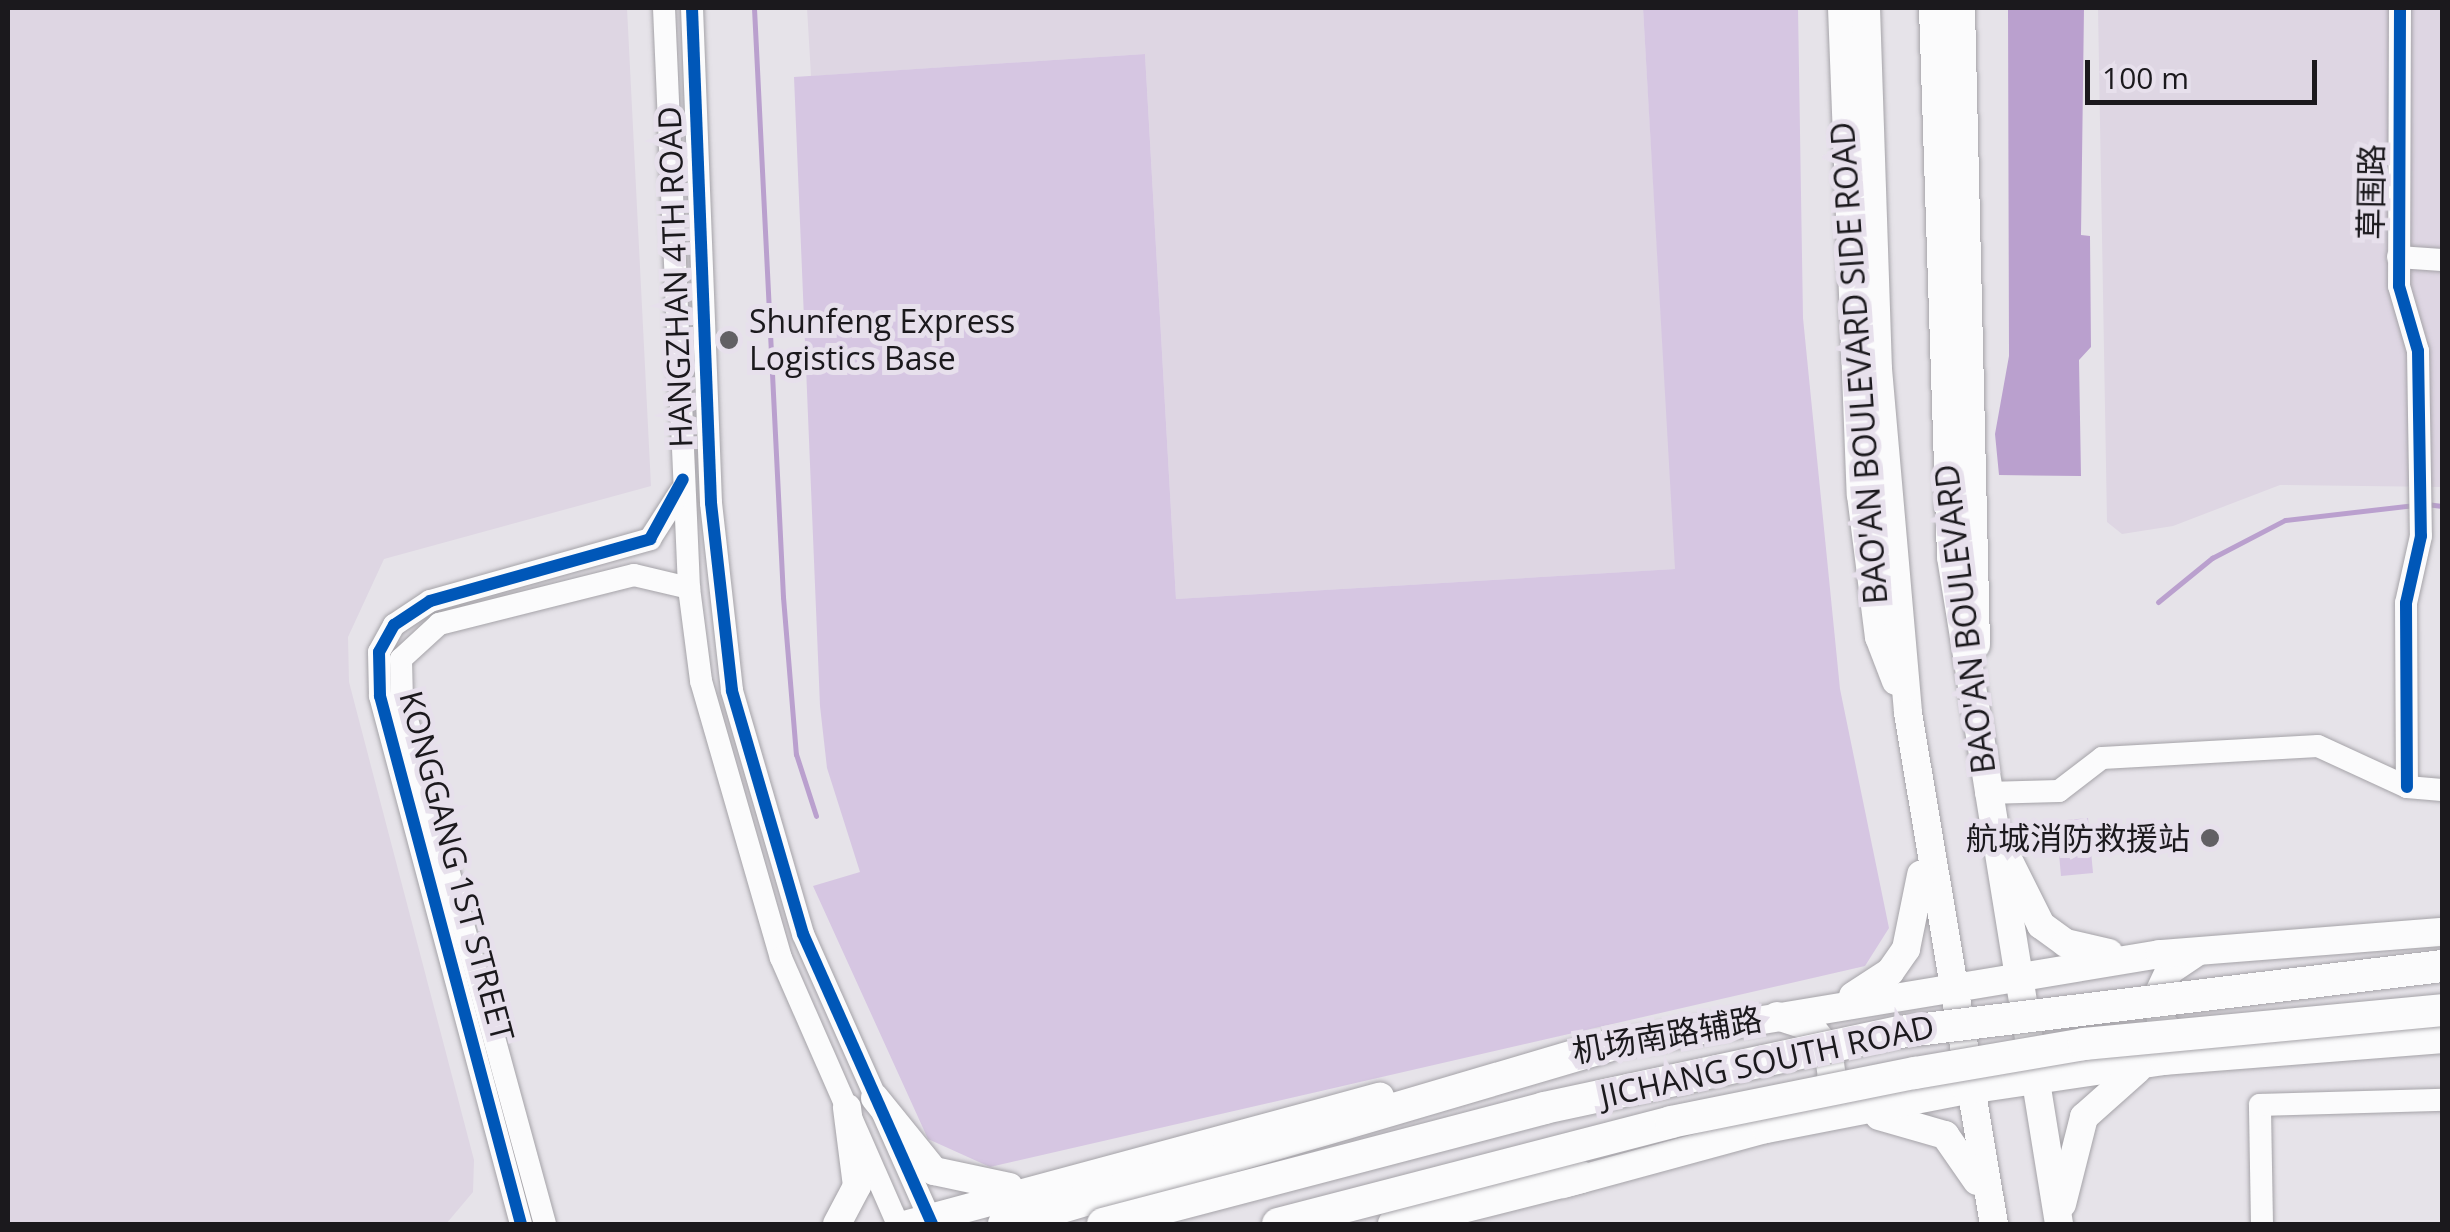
<!DOCTYPE html>
<html>
<head>
<meta charset="utf-8">
<style>
	body { margin:0 }
	#map { position:relative; width:2450px; height:1232px; overflow:hidden; background:#e6e3e9; font-family:"Open Sans","Noto Sans SC",sans-serif }
	div>[style] { position:absolute }
	.built>* { inset:0; background:#ded6e3 }
	.green>* { inset:0; background:#d6c6e2 }
	.water>* { inset:0; background:#baa0ce }
	.stream>* { height:5px; margin:-2.5px; padding:0 2.5px; transform-origin:2.5px; border-radius:2.5px; background:#baa0ce }
	.roads { filter:drop-shadow(0 0 2px #a5a3a8) drop-shadow(0 0 2px #a5a3a8) }
	.minor>* { height:22px; margin:-11px; padding:0 11px; transform-origin:11px; border-radius:11px; background:#fbfbfc }
	.major>* { height:28px; margin:-14px; padding:0 14px; transform-origin:14px; border-radius:14px; background:#fbfbfc }
	.highway>* { height:32px; margin:-16px; padding:0 16px; transform-origin:16px; border-radius:16px; background:#fbfbfc }
	.bridges { filter:drop-shadow(0 0 2px #a5a3a8) drop-shadow(0 0 2px #a5a3a8) }
	.highway-bridge>* { height:32px; margin:-16px; padding:0 16px; transform-origin:16px; border-radius:16px; background:#fbfbfc }
	.cycleway>* { height:12px; margin:-6px; padding:0 6px; transform-origin:6px; border-radius:6px; background:#0057b8 }
	.dots>* { width:28px; height:28px; translate:-50% -50%; box-sizing:border-box; border:5px solid #e7e0ec; border-radius:50% }
	span { translate:-50% -50%; white-space:nowrap; text-align:center; line-height:1.15; -webkit-text-stroke:10px #e7e0ec; paint-order:stroke }
	.street-label { font-size:32px; color:#1b191d }
	.poi-label { font-size:32px; color:#1b191d }
	.left { translate:0 -50%; text-align:left }
	.right { translate:-100% -50%; text-align:right }
	.frame { position:absolute; inset:0; border:10px solid #1b191d; pointer-events:none }
	.scale { position:absolute; left:2085px; top:60px; width:232px; height:45px; box-sizing:border-box; border:5px solid #1b191d; border-top:0; padding-left:12px; font-size:30px; line-height:35px; white-space:nowrap; color:#1b191d; -webkit-text-stroke:8px #e7e0ec; paint-order:stroke }
</style>
</head>
<body>
<div id="map">
	<div class="built">
		<i style="clip-path:polygon(8px 8px,627px 8px,651px 486px,384px 559px,348px 637px,349px 682px,474px 1160px,473px 1192px,446px 1224px,8px 1224px)"></i>
		<i style="clip-path:polygon(807px 8px,1643px 8px,1676px 569px,1176px 599px,1145px 54px,811px 76px)"></i>
		<i style="clip-path:polygon(2098px 8px,2442px 8px,2442px 487px,2280px 485px,2173px 526px,2122px 534px,2107px 522px)"></i>
	</div>
	<div class="green">
		<i style="clip-path:polygon(1643px 8px,1798px 8px,1803px 318px,1840px 689px,1889px 928px,1865px 966px,990px 1167px,928px 1139px,813px 886px,860px 872px,827px 768px,820px 706px,794px 77px,1145px 54px,1176px 599px,1675px 569px)"></i>
		<i style="clip-path:polygon(2088px 818px,2093px 873px,2061px 876px,2056px 821px)"></i>
	</div>
	<div class="water">
		<i style="clip-path:polygon(2008px 8px,2084px 8px,2081px 235px,2090px 236px,2091px 347px,2079px 360px,2081px 476px,1999px 475px,1995px 434px,2009px 356px)"></i>
	</div>
	<div class="stream">
		<i style="left:754px;top:8px;width:590px;rotate:87.18deg"></i>
		<i style="left:783px;top:597px;width:158px;rotate:85.3deg"></i>
		<i style="left:796px;top:754px;width:65px;rotate:72.1deg"></i>
		<i style="left:2426px;top:504px;width:16px;rotate:7deg"></i>
		<i style="left:2158px;top:602px;width:70px;rotate:-39.2deg"></i>
		<i style="left:2212px;top:558px;width:82px;rotate:-27.5deg"></i>
		<i style="left:2285px;top:520px;width:131px;rotate:-6.6deg"></i>
	</div>
	<div class="roads">
		<div class="minor">
			<i style="left:664px;top:8px;width:581px;rotate:87.53deg"></i>
			<i style="left:689px;top:588px;width:94px;rotate:82.6deg"></i>
			<i style="left:701px;top:681px;width:288px;rotate:73.9deg"></i>
			<i style="left:781px;top:958px;width:291px;rotate:66.3deg"></i>
			<i style="left:692px;top:8px;width:495px;rotate:87.8deg"></i>
			<i style="left:711px;top:503px;width:189px;rotate:83.6deg"></i>
			<i style="left:732px;top:691px;width:253px;rotate:73.7deg"></i>
			<i style="left:803px;top:934px;width:317px;rotate:66deg"></i>
			<i style="left:2400px;top:8px;width:278px;rotate:90.2deg"></i>
			<i style="left:2399px;top:286px;width:68px;rotate:73.7deg"></i>
			<i style="left:2418px;top:351px;width:185px;rotate:89.1deg"></i>
			<i style="left:2421px;top:536px;width:69px;rotate:102.6deg"></i>
			<i style="left:2406px;top:603px;width:184px;rotate:89.7deg"></i>
			<i style="left:2398px;top:257px;width:44px;rotate:3.9deg"></i>
			<i style="left:1986px;top:793px;width:73px;rotate:-1.6deg"></i>
			<i style="left:2059px;top:791px;width:54px;rotate:-37.5deg"></i>
			<i style="left:2102px;top:758px;width:216px;rotate:-3.2deg"></i>
			<i style="left:2318px;top:746px;width:98px;rotate:24.7deg"></i>
			<i style="left:2407px;top:787px;width:35px;rotate:5deg"></i>
			<i style="left:521px;top:1224px;width:547px;rotate:-104.95deg"></i>
			<i style="left:380px;top:696px;width:44px;rotate:-91.3deg"></i>
			<i style="left:379px;top:652px;width:31px;rotate:-61deg"></i>
			<i style="left:394px;top:625px;width:43px;rotate:-33.7deg"></i>
			<i style="left:430px;top:601px;width:229px;rotate:-15.7deg"></i>
			<i style="left:650px;top:539px;width:56px;rotate:-57.4deg"></i>
			<i style="left:545px;top:1224px;width:542px;rotate:-105.29deg"></i>
			<i style="left:402px;top:701px;width:42px;rotate:-91.4deg"></i>
			<i style="left:401px;top:659px;width:52px;rotate:-42.6deg"></i>
			<i style="left:439px;top:624px;width:201px;rotate:-14.1deg"></i>
			<i style="left:634px;top:575px;width:57px;rotate:13.3deg"></i>
			<i style="left:2262px;top:1224px;width:119px;rotate:-91deg"></i>
			<i style="left:2260px;top:1105px;width:182px;rotate:-1.6deg"></i>
		</div>
		<div class="major">
			<i style="left:1842px;top:8px;width:487px;rotate:87.8deg"></i>
			<i style="left:1861px;top:495px;width:143px;rotate:82.8deg"></i>
			<i style="left:1879px;top:637px;width:47px;rotate:68.9deg"></i>
			<i style="left:1866px;top:8px;width:361px;rotate:88.1deg"></i>
			<i style="left:1878px;top:369px;width:345px;rotate:85deg"></i>
			<i style="left:1908px;top:713px;width:518px;rotate:80.45deg"></i>
			<i style="left:1933px;top:8px;width:549px;rotate:88.12deg"></i>
			<i style="left:1951px;top:557px;width:676px;rotate:80.8deg"></i>
			<i style="left:1961px;top:8px;width:637px;rotate:88.65deg"></i>
			<i style="left:2007px;top:857px;width:76px;rotate:63.4deg"></i>
			<i style="left:2041px;top:925px;width:31px;rotate:36deg"></i>
			<i style="left:2066px;top:943px;width:44px;rotate:13.1deg"></i>
			<i style="left:1853px;top:996px;width:44px;rotate:-33deg"></i>
			<i style="left:1890px;top:972px;width:28px;rotate:-55deg"></i>
			<i style="left:1906px;top:949px;width:76px;rotate:-78.5deg"></i>
			<i style="left:1777px;top:1016px;width:36px;rotate:18deg"></i>
			<i style="left:1811px;top:1027px;width:28px;rotate:52deg"></i>
			<i style="left:1828px;top:1049px;width:28px;rotate:82deg"></i>
			<i style="left:1832px;top:1077px;width:34px;rotate:114deg"></i>
			<i style="left:2182px;top:1047px;width:33px;rotate:-129deg"></i>
			<i style="left:2161px;top:1021px;width:26px;rotate:-97deg"></i>
			<i style="left:2158px;top:995px;width:26px;rotate:-65deg"></i>
			<i style="left:2169px;top:971px;width:34px;rotate:-34deg"></i>
			<i style="left:1588px;top:1049px;width:580px;rotate:-9.43deg"></i>
			<i style="left:2160px;top:954px;width:283px;rotate:-4.5deg"></i>
			<i style="left:875px;top:1098px;width:94px;rotate:51.1deg"></i>
			<i style="left:934px;top:1171px;width:77px;rotate:12deg"></i>
			<i style="left:1879px;top:1116px;width:69px;rotate:16.1deg"></i>
			<i style="left:1945px;top:1135px;width:56px;rotate:55.2deg"></i>
			<i style="left:1563px;top:1184px;width:210px;rotate:-15.2deg"></i>
			<i style="left:1766px;top:1129px;width:205px;rotate:-11deg"></i>
			<i style="left:1967px;top:1090px;width:199px;rotate:-8.4deg"></i>
			<i style="left:2164px;top:1061px;width:279px;rotate:-4.5deg"></i>
			<i style="left:2062px;top:1204px;width:90px;rotate:-75.8deg"></i>
			<i style="left:2084px;top:1117px;width:71px;rotate:-41.6deg"></i>
			<i style="left:837px;top:1224px;width:43px;rotate:-62.2deg"></i>
			<i style="left:857px;top:1186px;width:79px;rotate:-97.3deg"></i>
			<i style="left:908px;top:1224px;width:489px;rotate:-15.1deg"></i>
		</div>
		<div class="highway">
			<i style="left:1004px;top:1224px;width:630px;rotate:-16.42deg"></i>
			<i style="left:1394px;top:1224px;width:193px;rotate:-14.1deg"></i>
		</div>
	</div>
	<div class="bridges">
		<div class="highway-bridge">
			<i style="left:1103px;top:1224px;width:456px;rotate:-14.7deg"></i>
			<i style="left:1544px;top:1108px;width:364px;rotate:-12.1deg"></i>
			<i style="left:1900px;top:1032px;width:546px;rotate:-6.94deg"></i>
			<i style="left:1278px;top:1224px;width:406px;rotate:-14.5deg"></i>
			<i style="left:1671px;top:1122px;width:249px;rotate:-11.4deg"></i>
			<i style="left:1915px;top:1073px;width:171px;rotate:-9.7deg"></i>
			<i style="left:2084px;top:1044px;width:360px;rotate:-5.4deg"></i>
		</div>
	</div>
	<div class="cycleway">
		<i style="left:692px;top:8px;width:495px;rotate:87.8deg"></i>
		<i style="left:711px;top:503px;width:189px;rotate:83.6deg"></i>
		<i style="left:732px;top:691px;width:253px;rotate:73.7deg"></i>
		<i style="left:803px;top:934px;width:317px;rotate:66deg"></i>
		<i style="left:2400px;top:8px;width:278px;rotate:90.2deg"></i>
		<i style="left:2399px;top:286px;width:68px;rotate:73.7deg"></i>
		<i style="left:2418px;top:351px;width:185px;rotate:89.1deg"></i>
		<i style="left:2421px;top:536px;width:69px;rotate:102.6deg"></i>
		<i style="left:2406px;top:603px;width:184px;rotate:89.7deg"></i>
		<i style="left:521px;top:1224px;width:547px;rotate:-104.95deg"></i>
		<i style="left:380px;top:696px;width:44px;rotate:-91.3deg"></i>
		<i style="left:379px;top:652px;width:31px;rotate:-61deg"></i>
		<i style="left:394px;top:625px;width:43px;rotate:-33.7deg"></i>
		<i style="left:430px;top:601px;width:229px;rotate:-15.7deg"></i>
		<i style="left:650px;top:539px;width:68px;rotate:-61.2deg"></i>
	</div>
	<div class="dots">
		<i style="left:729px;top:340px;background:#626064"></i>
		<i style="left:2210px;top:838px;background:#626064"></i>
	</div>
	<div class="street-label">
		<span style="left:2371px;top:192px;rotate:-89deg">草围路</span>
		<span style="left:675px;top:277px;rotate:-92deg">HANGZHAN 4TH ROAD</span>
		<span style="left:1859px;top:363px;rotate:-94deg">BAO'AN BOULEVARD SIDE ROAD</span>
		<span style="left:1965px;top:619px;rotate:-97deg">BAO'AN BOULEVARD</span>
		<span style="left:457px;top:866px;rotate:75deg">KONGGANG 1ST STREET</span>
		<span style="left:1667px;top:1035px;rotate:-10deg">机场南路辅路</span>
		<span style="left:1767px;top:1061px;rotate:-12deg">JICHANG SOUTH ROAD</span>
	</div>
	<div class="poi-label">
		<span class="left" style="left:749px;top:340px">Shunfeng Express<br>Logistics Base</span>
		<span class="right" style="left:2190px;top:838px">航城消防救援站</span>
	</div>
	<div class="frame"></div>
	<div class="scale">100 m</div>
</div>
</body>
</html>
